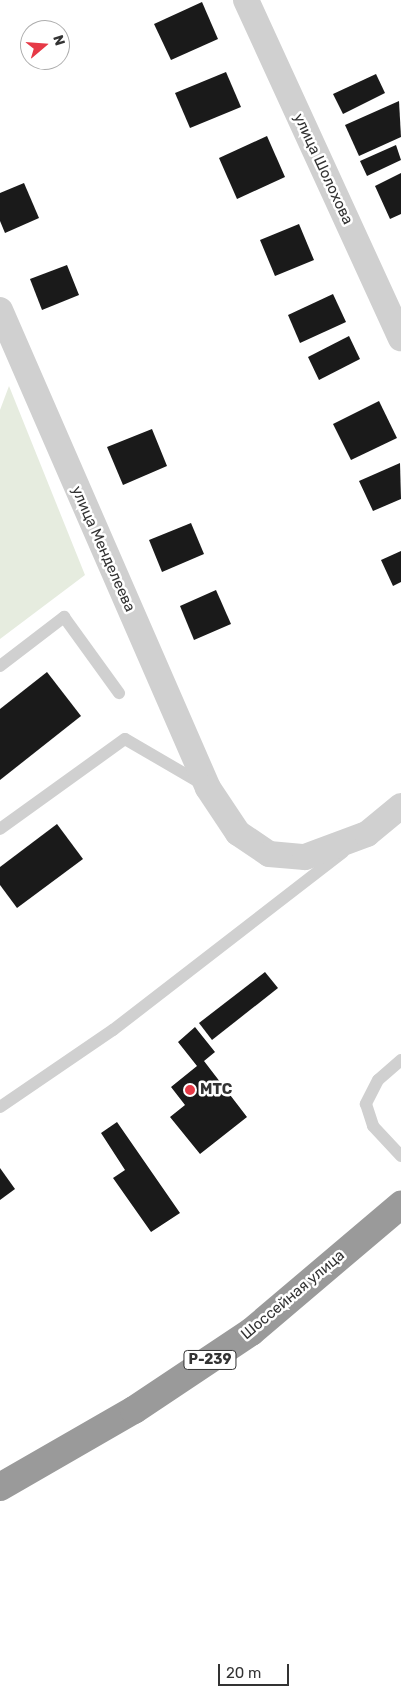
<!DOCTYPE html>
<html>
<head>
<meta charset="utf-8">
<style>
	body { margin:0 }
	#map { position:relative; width:401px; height:1707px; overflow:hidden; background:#fff; font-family:Rubik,sans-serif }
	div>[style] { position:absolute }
	.green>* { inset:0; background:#e6ecdf }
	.building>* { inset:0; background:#1a1a1a }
	.lane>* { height:12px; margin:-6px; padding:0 6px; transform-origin:6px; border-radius:6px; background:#d0d0d0 }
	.street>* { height:26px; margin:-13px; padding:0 13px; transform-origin:13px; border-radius:13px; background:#d0d0d0 }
	.highway>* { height:28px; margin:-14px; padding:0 14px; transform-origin:14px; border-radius:14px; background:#9a9a9a }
	.dots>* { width:14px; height:14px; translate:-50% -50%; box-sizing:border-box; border:2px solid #fff; border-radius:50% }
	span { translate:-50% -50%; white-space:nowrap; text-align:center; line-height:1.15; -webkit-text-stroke:5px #fff; paint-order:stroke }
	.shield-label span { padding:1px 4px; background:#fff; border:1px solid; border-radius:4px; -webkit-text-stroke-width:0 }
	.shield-label { font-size:14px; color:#333; font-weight:700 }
	.street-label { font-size:15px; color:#333 }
	.poi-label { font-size:15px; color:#333; font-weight:700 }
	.left { translate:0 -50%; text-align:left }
	.north { position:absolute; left:20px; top:20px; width:50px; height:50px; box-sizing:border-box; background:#fff; border:1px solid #adadad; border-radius:50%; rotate:72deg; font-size:14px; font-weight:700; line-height:20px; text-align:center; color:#333 }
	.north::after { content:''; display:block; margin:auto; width:18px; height:22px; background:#e63946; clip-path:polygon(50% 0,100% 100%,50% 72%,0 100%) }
	.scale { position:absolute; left:218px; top:1664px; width:71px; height:22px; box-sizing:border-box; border:2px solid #333; border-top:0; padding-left:6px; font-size:15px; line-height:18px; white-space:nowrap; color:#333; -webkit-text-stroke:4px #fff; paint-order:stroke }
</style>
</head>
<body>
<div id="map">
	<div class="green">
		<i style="clip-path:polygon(9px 386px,85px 575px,0 639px,0 410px)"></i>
	</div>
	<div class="building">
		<i style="clip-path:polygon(202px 2px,218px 39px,171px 60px,154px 24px)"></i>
		<i style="clip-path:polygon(226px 72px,241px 107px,190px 128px,175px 93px)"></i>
		<i style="clip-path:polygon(376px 74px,385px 93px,343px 114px,333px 94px)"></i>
		<i style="clip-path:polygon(399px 101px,401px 137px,359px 156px,345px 125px)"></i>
		<i style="clip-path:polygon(267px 136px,285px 177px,237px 199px,219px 158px)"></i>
		<i style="clip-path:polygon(396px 145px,401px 160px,367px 176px,360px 161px)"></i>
		<i style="clip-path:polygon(401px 173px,401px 214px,390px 219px,375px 186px)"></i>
		<i style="clip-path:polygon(24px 183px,39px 218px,5px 233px,0 221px,0 193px)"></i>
		<i style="clip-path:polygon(299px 224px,314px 260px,275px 276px,260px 240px)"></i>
		<i style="clip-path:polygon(67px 265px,79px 295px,42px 310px,30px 279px)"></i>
		<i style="clip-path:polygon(333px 294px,346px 322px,300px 343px,288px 315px)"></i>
		<i style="clip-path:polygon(349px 336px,360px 359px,319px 380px,308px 357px)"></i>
		<i style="clip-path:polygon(379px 401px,397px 438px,351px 460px,333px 424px)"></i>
		<i style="clip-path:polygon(152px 429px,167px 466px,123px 485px,107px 447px)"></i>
		<i style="clip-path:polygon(400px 463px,401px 499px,373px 511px,359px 481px)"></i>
		<i style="clip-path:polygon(191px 523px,204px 554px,162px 572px,149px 540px)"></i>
		<i style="clip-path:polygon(401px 551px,401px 582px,393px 586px,381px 560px)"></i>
		<i style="clip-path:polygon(216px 590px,231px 624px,194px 640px,180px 606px)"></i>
		<i style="clip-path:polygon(47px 672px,81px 716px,0 780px,0 709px)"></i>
		<i style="clip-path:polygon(57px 824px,83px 859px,17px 908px,0 885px,0 867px)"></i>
		<i style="clip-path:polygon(265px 972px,278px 988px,212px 1040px,199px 1023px)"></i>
		<i style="clip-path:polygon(195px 1027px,215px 1052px,204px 1061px,247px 1117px,200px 1154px,170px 1117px,185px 1105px,171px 1087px,197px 1066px,178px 1042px)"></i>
		<i style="clip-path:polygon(117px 1122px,180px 1213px,151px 1232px,113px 1178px,125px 1170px,101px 1133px)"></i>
		<i style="clip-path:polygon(0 1168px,15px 1189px,0 1200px)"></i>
	</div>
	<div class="lane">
		<i style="left:0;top:666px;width:81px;rotate:-37.4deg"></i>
		<i style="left:64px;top:617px;width:94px;rotate:54.1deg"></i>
		<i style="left:0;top:829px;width:154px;rotate:-35.8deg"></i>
		<i style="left:125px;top:739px;width:91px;rotate:30.2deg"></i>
		<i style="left:401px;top:1060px;width:30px;rotate:139deg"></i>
		<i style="left:378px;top:1080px;width:27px;rotate:117deg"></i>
		<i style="left:366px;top:1104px;width:23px;rotate:72deg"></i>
		<i style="left:373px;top:1126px;width:41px;rotate:47deg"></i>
		<i style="left:0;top:1107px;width:137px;rotate:-34.3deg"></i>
		<i style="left:113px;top:1030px;width:291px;rotate:-37.7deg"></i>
	</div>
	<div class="street">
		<i style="left:246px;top:0;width:372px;rotate:65.4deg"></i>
		<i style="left:0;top:310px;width:521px;rotate:66.48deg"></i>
		<i style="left:208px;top:788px;width:54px;rotate:56.3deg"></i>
		<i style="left:238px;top:833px;width:37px;rotate:34deg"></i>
		<i style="left:269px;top:854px;width:36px;rotate:5deg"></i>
		<i style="left:305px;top:857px;width:66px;rotate:-20.4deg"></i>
		<i style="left:367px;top:834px;width:44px;rotate:-39.5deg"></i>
	</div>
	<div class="highway">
		<i style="left:0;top:1487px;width:155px;rotate:-29.9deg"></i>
		<i style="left:134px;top:1410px;width:141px;rotate:-33.7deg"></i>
		<i style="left:251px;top:1332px;width:197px;rotate:-40.3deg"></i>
	</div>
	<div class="dots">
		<i style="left:190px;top:1090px;background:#e63946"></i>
	</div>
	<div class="shield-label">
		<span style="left:210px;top:1360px">Р-239</span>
	</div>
	<div class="street-label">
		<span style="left:323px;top:169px;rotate:65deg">улица Шолохова</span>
		<span style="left:103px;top:549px;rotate:66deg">улица Менделеева</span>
		<span style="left:293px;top:1295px;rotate:-40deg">Шоссейная улица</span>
	</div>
	<div class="poi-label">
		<span class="left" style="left:200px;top:1090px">МТС</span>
	</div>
	<div class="north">N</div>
	<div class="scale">20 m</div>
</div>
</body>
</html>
